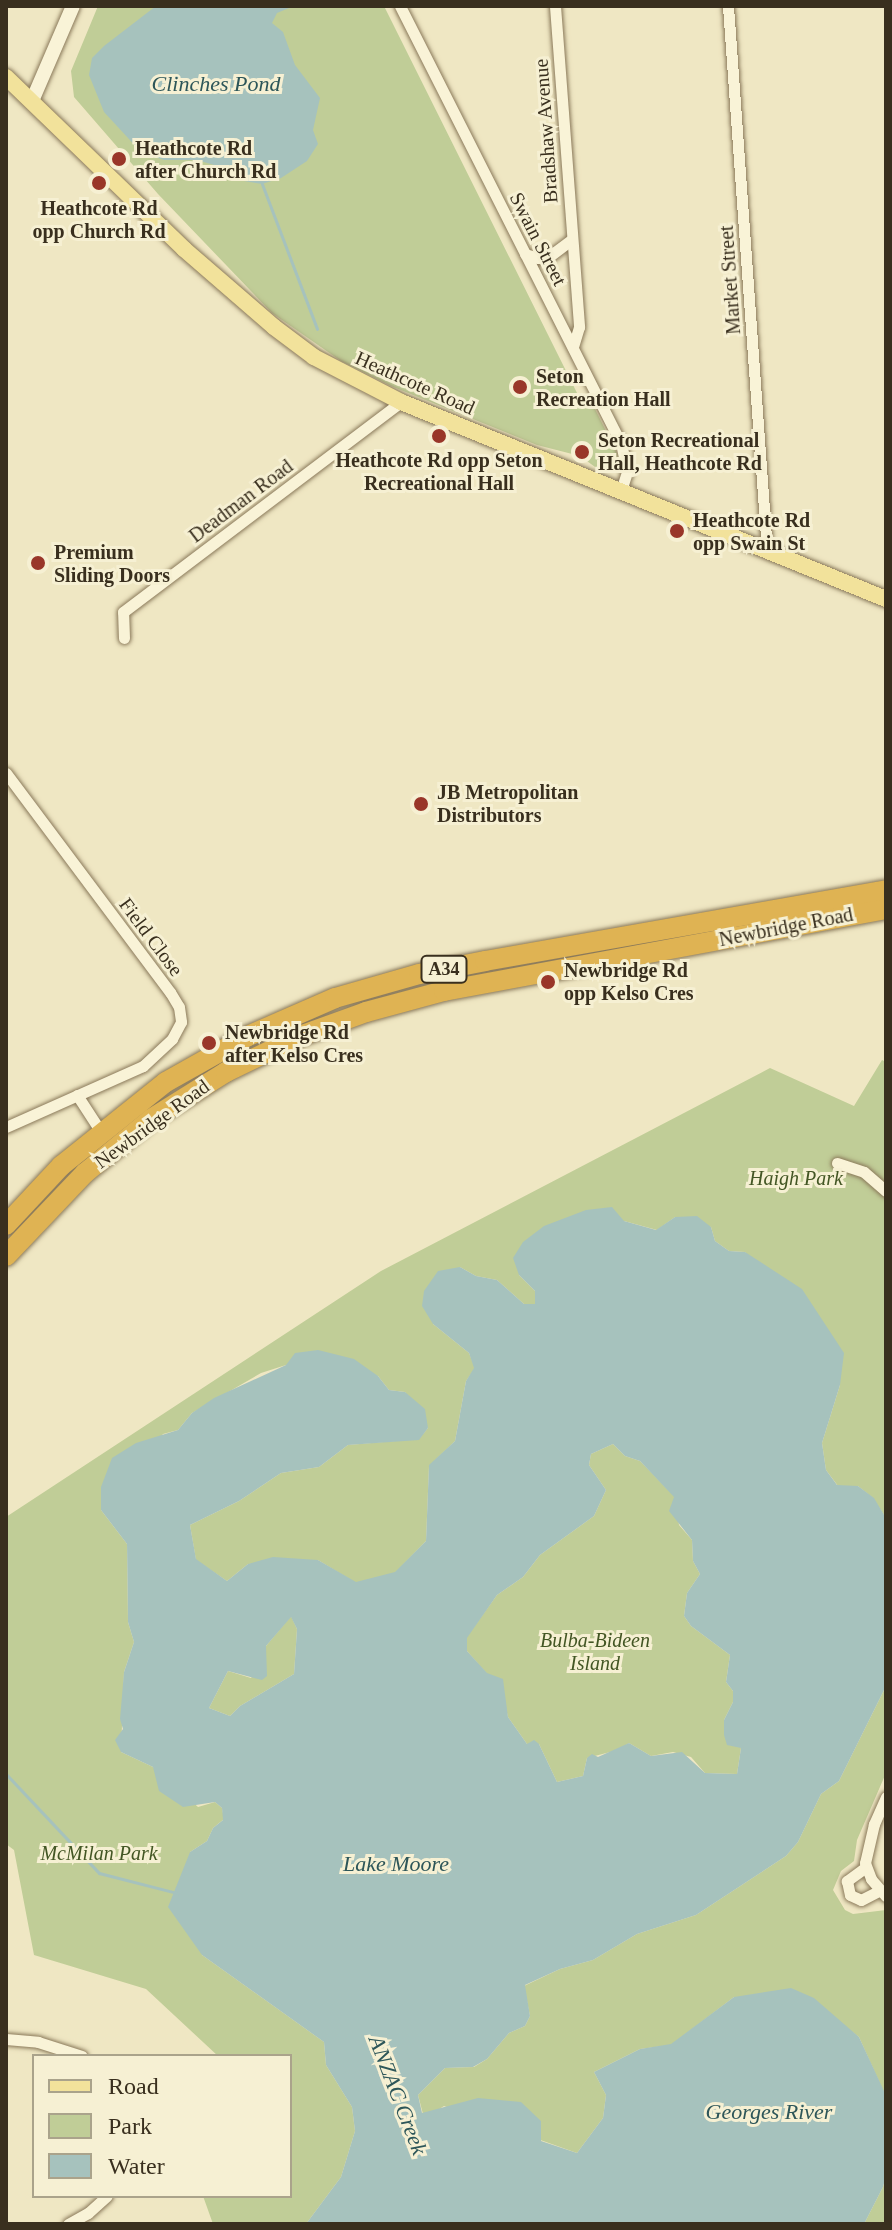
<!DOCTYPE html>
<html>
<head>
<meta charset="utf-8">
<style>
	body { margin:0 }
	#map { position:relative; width:892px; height:2230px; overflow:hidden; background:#efe7c3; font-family:"Times New Roman",serif }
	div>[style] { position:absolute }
	.green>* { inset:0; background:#c0cd97 }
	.water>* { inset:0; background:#a6c2bd }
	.stream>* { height:3px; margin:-1.5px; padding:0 1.5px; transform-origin:1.5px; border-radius:1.5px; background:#a6c2bd }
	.roads { filter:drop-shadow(0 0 2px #8a795a) drop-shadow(0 0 2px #8a795a) }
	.street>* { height:11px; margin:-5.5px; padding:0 5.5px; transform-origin:5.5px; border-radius:5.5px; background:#f9f3d7 }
	.secondary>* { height:14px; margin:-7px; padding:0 7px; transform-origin:7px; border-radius:7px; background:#f9f3d7 }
	.primary>* { height:16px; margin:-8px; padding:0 8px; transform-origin:8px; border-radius:8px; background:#f2e29b }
	.highway>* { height:20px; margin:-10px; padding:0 10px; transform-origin:10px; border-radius:10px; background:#dfb353 }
	.dots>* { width:22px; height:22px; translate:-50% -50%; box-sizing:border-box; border:4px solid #f6f0d3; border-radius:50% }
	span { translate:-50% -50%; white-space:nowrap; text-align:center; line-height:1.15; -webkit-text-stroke:6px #f6f0d3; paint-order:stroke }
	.shield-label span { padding:2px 6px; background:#f6f0d3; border:2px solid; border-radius:6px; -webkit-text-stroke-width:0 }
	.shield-label { font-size:18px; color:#392f1e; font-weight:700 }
	.street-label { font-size:20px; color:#392f1e }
	.poi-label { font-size:20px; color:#392f1e; font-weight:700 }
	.left { translate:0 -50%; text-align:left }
	.park-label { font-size:20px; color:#435624; font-style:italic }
	.water-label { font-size:22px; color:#2d5659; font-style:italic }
	.frame { position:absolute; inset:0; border:8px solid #392f1e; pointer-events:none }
	.legend { position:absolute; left:32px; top:2054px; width:260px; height:144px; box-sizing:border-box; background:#f6f0d3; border:2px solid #aaa38b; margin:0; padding:10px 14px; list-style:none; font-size:24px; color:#392f1e }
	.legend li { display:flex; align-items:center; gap:16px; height:40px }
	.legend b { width:40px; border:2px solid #aaa38b }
</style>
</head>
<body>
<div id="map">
	<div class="green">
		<i style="clip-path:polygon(98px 6px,384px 6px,583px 405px,591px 401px,617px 453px,619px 467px,615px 472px,602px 472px,580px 456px,537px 445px,391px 386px,341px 361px,272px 313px,158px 194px,74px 97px,71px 71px)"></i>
		<i style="clip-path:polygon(882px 1060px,886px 1062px,886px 1518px,873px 1498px,858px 1486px,838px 1486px,826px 1470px,822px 1443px,840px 1385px,745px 1252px,729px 1251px,715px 1241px,711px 1227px,675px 1217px,657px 1230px,624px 1221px,519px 1275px,535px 1291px,535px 1304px,524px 1304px,497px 1280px,476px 1276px,460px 1267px,433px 1324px,469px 1353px,475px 1368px,466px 1381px,455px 1441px,429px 1466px,426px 1541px,395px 1573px,356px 1583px,318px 1560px,248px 1564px,227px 1581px,196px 1560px,190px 1525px,239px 1501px,281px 1473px,319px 1467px,348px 1445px,419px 1439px,428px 1428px,405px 1392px,389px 1390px,378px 1376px,286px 1365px,261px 1373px,192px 1413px,178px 1430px,163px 1434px,101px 1510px,127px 1544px,128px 1622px,134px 1642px,124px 1672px,121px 1752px,153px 1767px,198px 1807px,215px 1802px,222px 1808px,224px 1819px,213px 1828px,207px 1841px,190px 1852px,202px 1955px,324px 2042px,326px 2065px,352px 2107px,355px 2131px,341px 2177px,306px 2224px,213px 2224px,203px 2196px,290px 2196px,290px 2056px,218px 2056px,146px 1989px,34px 1955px,14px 1850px,6px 1844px,6px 1517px,381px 1271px,770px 1068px,854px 1106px)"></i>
		<i style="clip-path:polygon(613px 1444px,625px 1456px,640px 1461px,675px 1497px,679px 1525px,692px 1540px,693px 1561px,700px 1574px,687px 1593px,684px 1616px,691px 1626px,730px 1655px,726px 1682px,733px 1691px,733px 1702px,724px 1720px,741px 1748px,737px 1774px,705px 1773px,691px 1757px,673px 1752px,651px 1756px,629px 1743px,618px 1750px,587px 1758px,583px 1776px,557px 1782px,539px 1744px,527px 1744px,508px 1717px,502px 1691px,467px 1651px,466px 1638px,497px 1595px,523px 1577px,540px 1555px,594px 1516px,606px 1490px,589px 1465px,591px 1454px)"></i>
		<i style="clip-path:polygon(291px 1616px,297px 1629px,294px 1674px,240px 1706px,230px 1716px,209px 1708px,228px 1671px,251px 1678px,265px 1657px,266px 1646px)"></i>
		<i style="clip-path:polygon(886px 1686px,886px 1773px,857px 1840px,854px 1861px,841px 1871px,833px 1890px,845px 1910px,853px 1914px,886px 1910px,886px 2097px,859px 2037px,837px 2020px,734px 1997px,671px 2045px,640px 2049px,594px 2072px,606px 2095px,603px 2118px,577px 2153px,444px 2106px,433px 2113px,423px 2114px,418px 2095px,445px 2068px,474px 2067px,487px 2059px,509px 2033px,525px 2026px,530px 2016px,524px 1986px,560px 1969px,593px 1960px,637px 1934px,696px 1915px,786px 1856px,798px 1842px,821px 1794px,839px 1781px)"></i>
		<i style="clip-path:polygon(886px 2176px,886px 2224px,864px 2224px,883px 2187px)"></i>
	</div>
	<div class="water">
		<i style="clip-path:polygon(156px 6px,294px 6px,277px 13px,272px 23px,283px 32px,295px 65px,320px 98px,313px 130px,318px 144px,307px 161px,281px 178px,262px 184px,244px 181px,228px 169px,197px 160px,164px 160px,141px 152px,104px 112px,89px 75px,92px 58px,104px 46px)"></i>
		<i style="clip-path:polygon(evenodd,612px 1207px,624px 1221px,656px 1230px,675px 1217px,697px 1216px,711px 1227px,715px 1241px,729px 1251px,745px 1252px,802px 1289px,844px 1353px,840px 1385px,822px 1443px,826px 1470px,837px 1485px,858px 1486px,874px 1498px,886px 1518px,886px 1686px,839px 1781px,821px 1794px,798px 1842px,786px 1856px,696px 1915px,637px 1934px,593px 1960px,560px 1969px,525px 1985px,530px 2016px,525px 2026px,509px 2033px,487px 2059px,473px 2067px,445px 2068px,418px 2095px,422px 2113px,478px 2098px,521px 2102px,541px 2121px,541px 2141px,577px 2153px,603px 2118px,606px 2095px,594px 2072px,640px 2049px,671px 2044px,734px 1997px,791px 1988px,814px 1998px,859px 2037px,884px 2091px,886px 2176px,883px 2187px,864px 2224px,306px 2224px,341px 2177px,355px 2131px,352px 2107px,326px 2065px,324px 2042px,202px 1955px,168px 1907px,190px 1852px,207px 1841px,213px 1828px,223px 1820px,222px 1808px,215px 1802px,183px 1807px,159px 1791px,153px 1767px,121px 1752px,115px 1740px,123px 1729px,120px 1719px,124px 1672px,134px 1642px,128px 1622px,127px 1544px,101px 1510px,101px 1487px,112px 1458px,136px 1443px,178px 1430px,192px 1413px,214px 1398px,286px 1365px,295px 1353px,318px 1350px,354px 1359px,378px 1376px,389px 1390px,405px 1392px,425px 1409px,428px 1428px,419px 1440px,348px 1445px,319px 1467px,281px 1473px,239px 1501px,190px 1525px,196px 1559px,227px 1581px,248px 1564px,273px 1557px,318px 1560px,356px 1582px,395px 1572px,426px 1541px,429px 1465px,455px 1441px,466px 1381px,474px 1368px,469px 1353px,433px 1324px,422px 1306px,424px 1291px,438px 1271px,460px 1267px,476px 1276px,497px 1280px,524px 1304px,535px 1304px,535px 1291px,519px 1275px,513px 1258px,523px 1242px,544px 1226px,586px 1210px,612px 1207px,613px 1444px,625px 1456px,640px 1461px,674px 1497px,669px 1511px,692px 1540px,693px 1561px,700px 1574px,687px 1593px,684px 1616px,691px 1626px,730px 1655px,726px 1682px,733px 1691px,733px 1702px,724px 1720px,724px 1735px,727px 1745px,741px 1748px,737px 1774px,705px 1773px,682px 1752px,651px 1756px,629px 1743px,598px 1757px,592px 1754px,587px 1758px,583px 1776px,557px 1782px,539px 1744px,534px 1740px,527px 1744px,508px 1717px,503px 1679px,487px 1673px,467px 1651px,467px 1638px,497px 1595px,523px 1577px,540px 1555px,594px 1516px,606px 1490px,589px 1465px,591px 1454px,613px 1444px,612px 1207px,291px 1617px,297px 1629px,294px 1674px,240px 1706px,230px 1716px,209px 1708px,228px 1671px,262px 1680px,267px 1676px,266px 1646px,291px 1617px)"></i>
	</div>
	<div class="stream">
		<i style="left:262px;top:184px;width:155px;rotate:69.2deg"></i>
		<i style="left:6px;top:1774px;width:136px;rotate:46.8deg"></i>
		<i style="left:99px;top:1873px;width:81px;rotate:14.4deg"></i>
	</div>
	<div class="roads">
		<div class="street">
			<i style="left:400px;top:6px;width:490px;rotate:63.2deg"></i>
			<i style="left:621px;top:443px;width:30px;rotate:78deg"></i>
			<i style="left:627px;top:472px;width:20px;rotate:108deg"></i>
			<i style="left:555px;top:6px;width:322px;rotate:85.7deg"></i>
			<i style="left:579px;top:327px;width:21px;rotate:107deg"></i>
			<i style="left:728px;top:6px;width:546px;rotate:85.91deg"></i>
			<i style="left:525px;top:254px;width:14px;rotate:17deg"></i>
			<i style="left:538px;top:258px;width:13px;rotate:-13deg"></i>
			<i style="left:551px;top:255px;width:26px;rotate:-37deg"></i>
			<i style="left:124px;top:638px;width:26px;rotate:-92deg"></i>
			<i style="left:123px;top:612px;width:348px;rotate:-37.1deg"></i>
			<i style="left:6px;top:773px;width:274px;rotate:53.2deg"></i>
			<i style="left:170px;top:992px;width:17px;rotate:59deg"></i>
			<i style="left:179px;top:1007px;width:15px;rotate:82deg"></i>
			<i style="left:181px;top:1022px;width:19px;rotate:118deg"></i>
			<i style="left:172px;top:1039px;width:40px;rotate:137deg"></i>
			<i style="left:143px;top:1066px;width:150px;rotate:156deg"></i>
			<i style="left:77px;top:1095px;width:48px;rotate:57deg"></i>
			<i style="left:837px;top:1163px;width:28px;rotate:18deg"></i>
			<i style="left:864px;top:1172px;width:29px;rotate:41deg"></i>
			<i style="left:886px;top:1797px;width:30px;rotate:114deg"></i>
			<i style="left:874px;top:1824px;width:40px;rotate:103deg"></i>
			<i style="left:865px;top:1863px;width:17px;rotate:69deg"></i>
			<i style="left:871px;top:1879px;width:23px;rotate:49deg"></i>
			<i style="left:866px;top:1867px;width:24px;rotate:144deg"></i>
			<i style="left:847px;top:1881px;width:14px;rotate:78deg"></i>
			<i style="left:850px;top:1895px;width:12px;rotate:24deg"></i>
			<i style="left:861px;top:1900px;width:20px;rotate:-27deg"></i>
			<i style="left:6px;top:2039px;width:32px;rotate:5deg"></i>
			<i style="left:38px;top:2042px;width:46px;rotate:17.7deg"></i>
			<i style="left:68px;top:2224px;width:23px;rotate:-29deg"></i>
			<i style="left:88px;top:2213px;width:25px;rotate:-42deg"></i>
		</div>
		<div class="secondary">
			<i style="left:32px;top:101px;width:103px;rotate:-66.7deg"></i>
		</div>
		<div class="primary">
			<i style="left:6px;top:77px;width:248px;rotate:44deg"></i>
			<i style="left:184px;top:249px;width:119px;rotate:40.9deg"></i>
			<i style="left:274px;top:327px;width:50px;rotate:36.9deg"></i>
			<i style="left:314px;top:357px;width:98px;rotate:27.3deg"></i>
			<i style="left:401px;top:402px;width:523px;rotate:22.11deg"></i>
		</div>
		<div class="highway">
			<i style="left:6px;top:1225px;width:81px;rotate:-47deg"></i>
			<i style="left:61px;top:1166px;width:134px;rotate:-38.7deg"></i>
			<i style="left:166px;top:1082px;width:94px;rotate:-29.3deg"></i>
			<i style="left:248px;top:1036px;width:95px;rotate:-23.6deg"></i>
			<i style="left:335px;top:998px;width:87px;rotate:-15.9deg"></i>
			<i style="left:419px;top:974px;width:67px;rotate:-11.1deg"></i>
			<i style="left:485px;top:961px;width:407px;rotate:-10deg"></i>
			<i style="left:6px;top:1256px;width:115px;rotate:-46.4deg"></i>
			<i style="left:85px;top:1173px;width:85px;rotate:-39.3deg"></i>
			<i style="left:151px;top:1119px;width:89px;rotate:-32.1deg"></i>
			<i style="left:226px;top:1072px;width:82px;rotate:-25.9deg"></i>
			<i style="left:300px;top:1036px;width:70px;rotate:-20deg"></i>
			<i style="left:366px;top:1012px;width:81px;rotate:-15.1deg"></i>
			<i style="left:444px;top:991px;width:450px;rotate:-10.5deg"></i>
		</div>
	</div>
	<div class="dots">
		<i style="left:119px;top:159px;background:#993629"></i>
		<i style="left:99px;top:183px;background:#993629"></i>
		<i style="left:520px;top:387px;background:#993629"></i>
		<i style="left:439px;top:436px;background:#993629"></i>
		<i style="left:582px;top:452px;background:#993629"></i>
		<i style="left:677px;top:531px;background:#993629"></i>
		<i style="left:38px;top:563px;background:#993629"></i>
		<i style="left:421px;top:804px;background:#993629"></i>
		<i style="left:548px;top:982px;background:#993629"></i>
		<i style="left:209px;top:1043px;background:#993629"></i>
	</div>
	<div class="shield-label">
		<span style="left:444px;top:969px">A34</span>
	</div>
	<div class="street-label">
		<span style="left:546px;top:131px;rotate:-94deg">Bradshaw Avenue</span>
		<span style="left:538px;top:239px;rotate:63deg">Swain Street</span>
		<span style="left:730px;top:280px;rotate:-94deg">Market Street</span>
		<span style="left:415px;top:383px;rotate:24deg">Heathcote Road</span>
		<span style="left:241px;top:501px;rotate:-37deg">Deadman Road</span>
		<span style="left:786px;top:927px;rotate:-11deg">Newbridge Road</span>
		<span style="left:151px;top:937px;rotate:53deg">Field Close</span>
		<span style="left:152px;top:1124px;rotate:-36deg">Newbridge Road</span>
	</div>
	<div class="poi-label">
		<span class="left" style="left:135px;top:160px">Heathcote Rd<br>after Church Rd</span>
		<span style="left:99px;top:220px">Heathcote Rd<br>opp Church Rd</span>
		<span class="left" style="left:536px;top:388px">Seton<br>Recreation Hall</span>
		<span class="left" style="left:598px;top:452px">Seton Recreational<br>Hall, Heathcote Rd</span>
		<span style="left:439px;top:472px">Heathcote Rd opp Seton<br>Recreational Hall</span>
		<span class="left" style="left:693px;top:532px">Heathcote Rd<br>opp Swain St</span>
		<span class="left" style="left:54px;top:564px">Premium<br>Sliding Doors</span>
		<span class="left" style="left:437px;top:804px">JB Metropolitan<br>Distributors</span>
		<span class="left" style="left:564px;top:982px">Newbridge Rd<br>opp Kelso Cres</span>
		<span class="left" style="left:225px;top:1044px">Newbridge Rd<br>after Kelso Cres</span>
	</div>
	<div class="park-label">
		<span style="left:796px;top:1178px">Haigh Park</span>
		<span style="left:595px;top:1652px">Bulba-Bideen<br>Island</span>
		<span style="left:99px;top:1853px">McMilan Park</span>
	</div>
	<div class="water-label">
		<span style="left:216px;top:84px">Clinches Pond</span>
		<span style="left:396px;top:1864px">Lake Moore</span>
		<span style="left:398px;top:2095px;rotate:69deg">ANZAC Creek</span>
		<span style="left:769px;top:2112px">Georges River</span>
	</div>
	<div class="frame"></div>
	<ul class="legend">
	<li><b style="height:10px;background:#f2e29b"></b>Road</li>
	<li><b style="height:22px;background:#c0cd97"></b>Park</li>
	<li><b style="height:22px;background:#a6c2bd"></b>Water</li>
	</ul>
</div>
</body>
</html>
